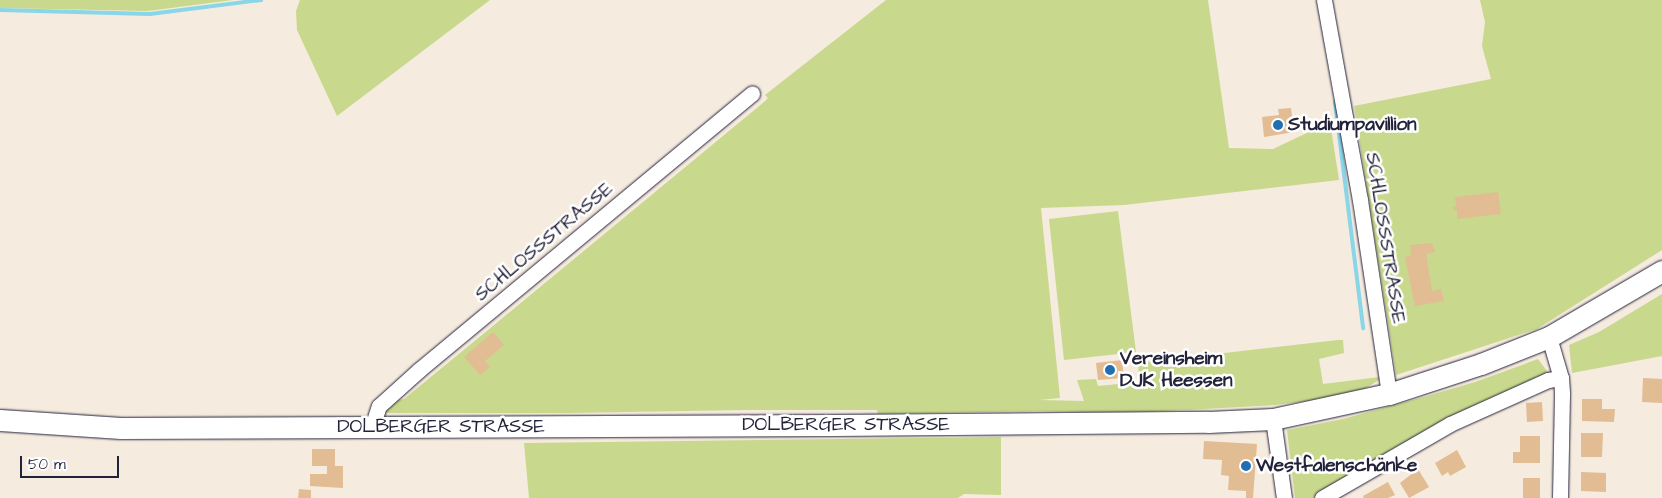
<!DOCTYPE html>
<html>
<head>
<meta charset="utf-8">
<style>
	body { margin:0 }
	#map { position:relative; width:1662px; height:498px; overflow:hidden; background:#f6ebdf; font-family:"Architects Daughter",sans-serif }
	div>[style] { position:absolute }
	.green>* { inset:0; background:#c8d88c }
	.stream>* { height:4px; margin:-2px; padding:0 2px; transform-origin:2px; border-radius:2px; background:#89d6e8 }
	.building>* { inset:0; background:#e2bc93 }
	.roads { filter:drop-shadow(0 0 1px #22223b) drop-shadow(0 0 1px #22223b) }
	.street>* { height:15px; margin:-7.5px; padding:0 7.5px; transform-origin:7.5px; border-radius:7.5px; background:#fff }
	.secondary>* { height:21px; margin:-10.5px; padding:0 10.5px; transform-origin:10.5px; border-radius:10.5px; background:#fff }
	.dots>* { width:14px; height:14px; translate:-50% -50%; box-sizing:border-box; border:2px solid #fff; border-radius:50% }
	span { translate:-50% -50%; white-space:nowrap; text-align:center; line-height:1.15; -webkit-text-stroke:5px #fff; paint-order:stroke }
	.poi-label { font-size:19px; color:#22223b; font-weight:700 }
	.left { translate:0 -50%; text-align:left }
	.street-label { font-size:19px; color:#22223b }
	.scale { position:absolute; left:20px; top:456px; width:99px; height:22px; box-sizing:border-box; border:2px solid #22223b; border-top:0; padding-left:6px; font-size:15px; line-height:18px; white-space:nowrap; color:#22223b; -webkit-text-stroke:4px #fff; paint-order:stroke }
</style>
</head>
<body>
<div id="map">
	<div class="green">
		<i style="clip-path:polygon(0 0,233px 0,148px 11px,0 8px)"></i>
		<i style="clip-path:polygon(300px 0,490px 0,337px 116px,297px 30px,296px 11px)"></i>
		<i style="clip-path:polygon(886px 0,1208px 0,1229px 148px,1273px 149px,1330px 122px,1339px 180px,1124px 205px,1041px 208px,1060px 398px,1039px 400px,1084px 401px,1077px 380px,1096px 379px,1098px 386px,1139px 382px,1138px 363px,1338px 340px,1343px 340px,1344px 353px,1319px 359px,1323px 384px,1380px 377px,1379px 380px,1364px 389px,1332px 398px,1275px 405px,1130px 413px,1036px 411px,878px 414px,877px 410px,745px 410px,568px 413px,381px 413px,393px 401px,404px 399px,488px 330px,764px 102px,768px 98px,765px 95px)"></i>
		<i style="clip-path:polygon(1480px 0,1662px 0,1662px 250px,1537px 329px,1396px 375px,1354px 106px,1491px 79px,1482px 46px,1485px 22px)"></i>
		<i style="clip-path:polygon(1118px 211px,1136px 352px,1064px 360px,1049px 219px)"></i>
		<i style="clip-path:polygon(1662px 294px,1662px 356px,1572px 373px,1569px 345px,1599px 332px)"></i>
		<i style="clip-path:polygon(1538px 359px,1550px 375px,1450px 417px,1314px 498px,1295px 498px,1287px 430px,1343px 419px,1427px 396px,1475px 382px)"></i>
		<i style="clip-path:polygon(1001px 437px,1001px 495px,964px 494px,958px 498px,529px 498px,524px 443px)"></i>
	</div>
	<div class="stream">
		<i style="left:0;top:10px;width:150px;rotate:1.5deg"></i>
		<i style="left:150px;top:14px;width:112px;rotate:-7.2deg"></i>
		<i style="left:1335px;top:102px;width:228px;rotate:82.9deg"></i>
	</div>
	<div class="building">
		<i style="clip-path:polygon(1291px 108px,1294px 132px,1264px 137px,1262px 117px,1279px 115px,1278px 109px)"></i>
		<i style="clip-path:polygon(1498px 192px,1501px 214px,1457px 219px,1457px 210px,1453px 210px,1453px 207px,1456px 206px,1455px 197px)"></i>
		<i style="clip-path:polygon(1432px 243px,1435px 252px,1426px 254px,1432px 291px,1441px 289px,1444px 301px,1415px 306px,1405px 257px,1410px 256px,1411px 253px,1410px 245px)"></i>
		<i style="clip-path:polygon(493px 332px,504px 345px,485px 361px,490px 367px,480px 375px,464px 357px)"></i>
		<i style="clip-path:polygon(1122px 360px,1124px 378px,1098px 380px,1096px 363px)"></i>
		<i style="clip-path:polygon(1643px 378px,1662px 379px,1662px 403px,1642px 402px)"></i>
		<i style="clip-path:polygon(1582px 399px,1602px 399px,1602px 409px,1615px 409px,1614px 422px,1582px 421px)"></i>
		<i style="clip-path:polygon(1542px 402px,1543px 421px,1527px 422px,1526px 403px)"></i>
		<i style="clip-path:polygon(1581px 433px,1603px 433px,1602px 457px,1581px 457px)"></i>
		<i style="clip-path:polygon(1520px 436px,1540px 436px,1540px 463px,1513px 463px,1513px 452px,1520px 452px)"></i>
		<i style="clip-path:polygon(1204px 441px,1257px 444px,1253px 498px,1246px 498px,1246px 491px,1228px 490px,1229px 476px,1221px 475px,1222px 460px,1203px 459px)"></i>
		<i style="clip-path:polygon(312px 449px,335px 449px,335px 466px,343px 466px,343px 488px,310px 486px,310px 474px,327px 474px,327px 466px,312px 466px)"></i>
		<i style="clip-path:polygon(1457px 450px,1466px 467px,1450px 476px,1448px 472px,1442px 476px,1435px 463px)"></i>
		<i style="clip-path:polygon(1418px 469px,1429px 487px,1409px 498px,1400px 483px)"></i>
		<i style="clip-path:polygon(1581px 472px,1606px 473px,1606px 492px,1581px 491px)"></i>
		<i style="clip-path:polygon(1523px 478px,1540px 478px,1540px 498px,1523px 498px)"></i>
		<i style="clip-path:polygon(1388px 482px,1395px 495px,1388px 498px,1364px 498px,1363px 496px)"></i>
		<i style="clip-path:polygon(299px 489px,311px 490px,311px 498px,298px 498px)"></i>
	</div>
	<div class="roads">
		<div class="street">
			<i style="left:1324px;top:0;width:203px;rotate:79.8deg"></i>
			<i style="left:1360px;top:200px;width:196px;rotate:81.5deg"></i>
			<i style="left:1549px;top:337px;width:43px;rotate:73.7deg"></i>
			<i style="left:1561px;top:378px;width:16px;rotate:86deg"></i>
			<i style="left:1562px;top:394px;width:104px;rotate:91.1deg"></i>
			<i style="left:1273px;top:419px;width:80px;rotate:82.1deg"></i>
			<i style="left:372px;top:427px;width:22px;rotate:-72deg"></i>
			<i style="left:379px;top:406px;width:54px;rotate:-42deg"></i>
			<i style="left:419px;top:370px;width:433px;rotate:-39.7deg"></i>
			<i style="left:1322px;top:498px;width:148px;rotate:-30deg"></i>
			<i style="left:1450px;top:424px;width:107px;rotate:-24.2deg"></i>
			<i style="left:1548px;top:380px;width:13px;rotate:-9deg"></i>
		</div>
		<div class="secondary">
			<i style="left:0;top:420px;width:121px;rotate:3.8deg"></i>
			<i style="left:121px;top:428px;width:713px;rotate:-0.24deg"></i>
			<i style="left:834px;top:425px;width:374px;rotate:-0.5deg"></i>
			<i style="left:1208px;top:422px;width:65px;rotate:-2.6deg"></i>
			<i style="left:1273px;top:419px;width:119px;rotate:-12.2deg"></i>
			<i style="left:1389px;top:394px;width:97px;rotate:-18.1deg"></i>
			<i style="left:1481px;top:364px;width:73px;rotate:-21.7deg"></i>
			<i style="left:1549px;top:337px;width:131px;rotate:-30.3deg"></i>
		</div>
	</div>
	<div class="dots">
		<i style="left:1278px;top:125px;background:#1f6fb2"></i>
		<i style="left:1110px;top:370px;background:#1f6fb2"></i>
		<i style="left:1246px;top:466px;background:#1f6fb2"></i>
	</div>
	<div class="poi-label">
		<span class="left" style="left:1288px;top:125px">Studiumpavillion</span>
		<span class="left" style="left:1120px;top:370px">Vereinsheim<br>DJK Heessen</span>
		<span class="left" style="left:1256px;top:466px">Westfalenschänke</span>
	</div>
	<div class="street-label">
		<span style="left:1385px;top:238px;rotate:81deg">SCHLOSSSTRASSE</span>
		<span style="left:544px;top:242px;rotate:-40deg">SCHLOSSSTRASSE</span>
		<span style="left:846px;top:425px">DOLBERGER STRASSE</span>
		<span style="left:441px;top:427px">DOLBERGER STRASSE</span>
	</div>
	<div class="scale">50 m</div>
</div>
</body>
</html>
